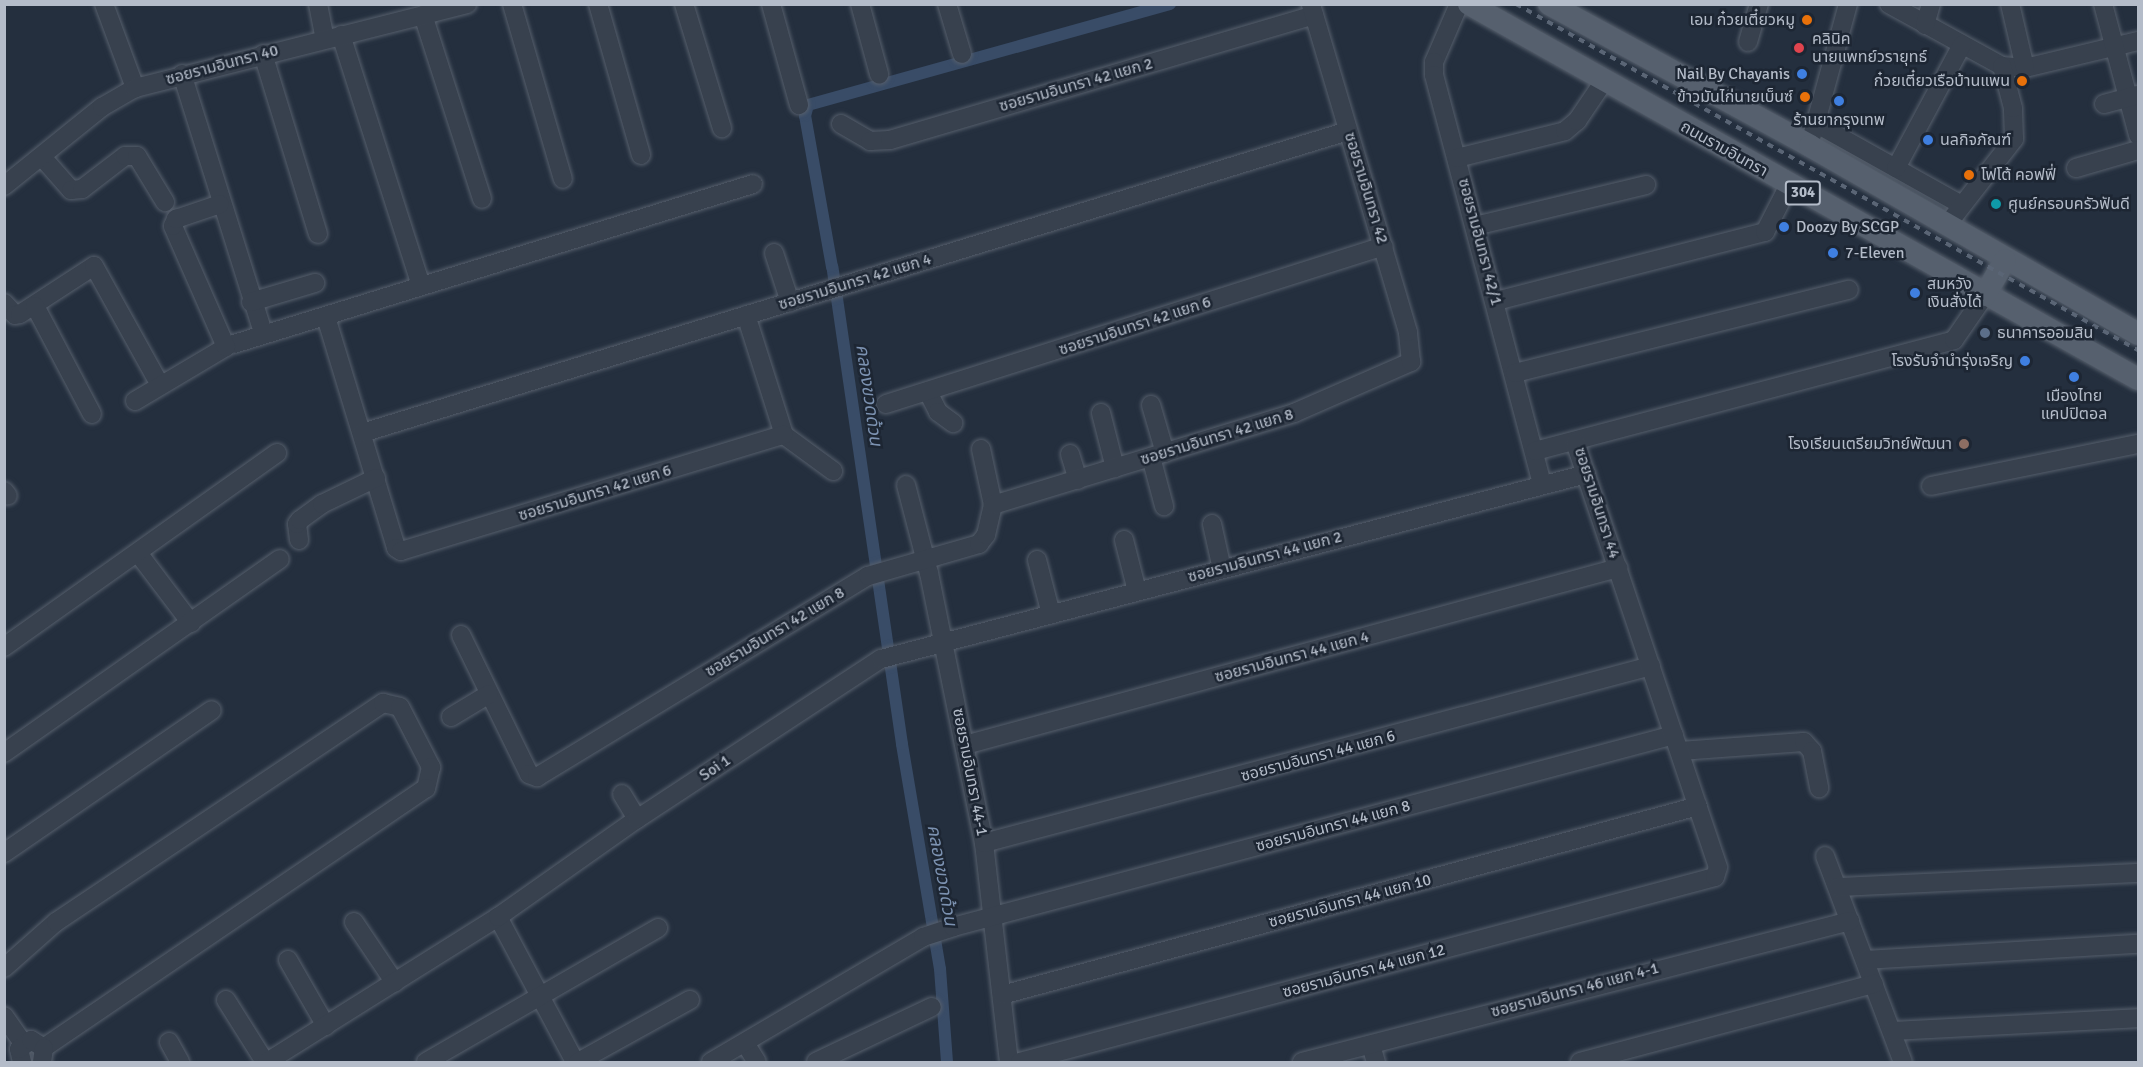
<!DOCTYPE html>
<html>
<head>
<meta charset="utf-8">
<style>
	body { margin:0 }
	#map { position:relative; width:2143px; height:1067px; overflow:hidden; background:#242f3e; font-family:Signika,"Noto Sans Thai",sans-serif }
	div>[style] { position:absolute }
	.canal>* { height:12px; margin:-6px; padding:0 6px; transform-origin:6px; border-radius:6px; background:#394c67 }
	.roads { filter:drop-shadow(0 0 2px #565f6c) drop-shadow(0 0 2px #565f6c) }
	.minor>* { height:18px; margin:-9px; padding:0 9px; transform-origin:9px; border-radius:9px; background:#38414e }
	.major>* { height:22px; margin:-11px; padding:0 11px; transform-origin:11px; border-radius:11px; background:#56606e }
	.rail>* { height:4px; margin-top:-2px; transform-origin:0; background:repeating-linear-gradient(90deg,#5a6575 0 6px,transparent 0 12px) }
	.dots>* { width:16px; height:16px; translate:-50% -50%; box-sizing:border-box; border:3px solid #1d2633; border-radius:50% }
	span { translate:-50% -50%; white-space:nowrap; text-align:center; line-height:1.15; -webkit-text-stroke:5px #1d2633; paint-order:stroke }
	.shield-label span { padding:2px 4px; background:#1d2633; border:2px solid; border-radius:4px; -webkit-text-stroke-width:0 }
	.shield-label { font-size:15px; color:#b4bcc9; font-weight:700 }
	.poi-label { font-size:16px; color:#b4bcc9 }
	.right { translate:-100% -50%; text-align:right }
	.left { translate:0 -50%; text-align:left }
	.street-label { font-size:16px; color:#b4bcc9 }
	.water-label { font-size:18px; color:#7c92b1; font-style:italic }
	.frame { position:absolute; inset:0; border:6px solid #b4bcc9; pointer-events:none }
</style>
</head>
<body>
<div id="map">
	<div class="canal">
		<i style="left:947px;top:1062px;width:93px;rotate:-94.3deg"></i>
		<i style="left:940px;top:969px;width:228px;rotate:-99.6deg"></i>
		<i style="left:902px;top:744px;width:482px;rotate:-98.3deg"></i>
		<i style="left:832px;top:267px;width:153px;rotate:-100.1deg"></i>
		<i style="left:805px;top:116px;width:11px;rotate:-75deg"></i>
		<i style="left:808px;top:105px;width:376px;rotate:-15.6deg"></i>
	</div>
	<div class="roads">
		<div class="minor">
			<i style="left:104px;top:4px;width:90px;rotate:69.7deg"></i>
			<i style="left:318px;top:4px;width:36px;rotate:79deg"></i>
			<i style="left:512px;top:4px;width:182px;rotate:73.8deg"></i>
			<i style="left:598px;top:4px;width:157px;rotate:74.1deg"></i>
			<i style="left:684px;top:4px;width:130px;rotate:73deg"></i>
			<i style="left:771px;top:4px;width:105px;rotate:74.5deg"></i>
			<i style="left:860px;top:4px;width:73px;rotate:74.8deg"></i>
			<i style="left:947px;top:4px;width:52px;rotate:73.3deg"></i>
			<i style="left:1459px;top:4px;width:63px;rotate:113.3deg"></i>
			<i style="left:1434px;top:62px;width:13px;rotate:90deg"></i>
			<i style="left:1434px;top:75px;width:423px;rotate:75.2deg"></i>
			<i style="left:1889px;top:4px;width:129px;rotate:28.8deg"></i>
			<i style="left:2002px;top:66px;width:23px;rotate:5deg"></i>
			<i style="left:2025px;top:68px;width:116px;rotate:-13.4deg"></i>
			<i style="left:2010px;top:4px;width:66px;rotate:76.8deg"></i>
			<i style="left:2103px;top:4px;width:136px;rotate:75deg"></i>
			<i style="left:423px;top:15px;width:193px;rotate:72.2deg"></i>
			<i style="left:1925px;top:25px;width:22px;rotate:-74deg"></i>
			<i style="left:341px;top:35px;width:263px;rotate:72.3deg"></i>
			<i style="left:1748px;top:42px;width:40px;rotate:-74deg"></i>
			<i style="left:263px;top:54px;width:188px;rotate:73deg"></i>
			<i style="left:182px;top:74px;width:264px;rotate:72.6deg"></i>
			<i style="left:2104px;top:104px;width:35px;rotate:-15deg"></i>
			<i style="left:1815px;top:123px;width:166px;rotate:29.2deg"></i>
			<i style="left:841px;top:124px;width:34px;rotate:30deg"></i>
			<i style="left:870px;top:141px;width:20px;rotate:-3deg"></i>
			<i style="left:890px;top:140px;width:442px;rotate:-16.4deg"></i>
			<i style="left:1813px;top:133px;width:134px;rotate:-74.8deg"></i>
			<i style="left:42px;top:157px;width:44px;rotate:48.7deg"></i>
			<i style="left:71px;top:190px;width:11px;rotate:-5deg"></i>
			<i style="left:82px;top:189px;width:54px;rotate:-37.5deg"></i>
			<i style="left:125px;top:156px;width:12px"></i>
			<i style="left:137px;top:156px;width:54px;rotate:58.7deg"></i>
			<i style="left:1457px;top:158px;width:111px;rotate:-14deg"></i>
			<i style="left:1565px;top:131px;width:16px;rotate:-40deg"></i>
			<i style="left:1577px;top:121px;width:48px;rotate:-56deg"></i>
			<i style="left:1896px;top:168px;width:140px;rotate:-61.8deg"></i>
			<i style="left:2076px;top:168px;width:65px;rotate:-16.2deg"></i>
			<i style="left:4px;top:186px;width:126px;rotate:-38.9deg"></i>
			<i style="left:102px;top:107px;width:38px;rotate:-30deg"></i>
			<i style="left:135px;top:88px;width:343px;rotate:-14.2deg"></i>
			<i style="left:1947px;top:225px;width:109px;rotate:-52.1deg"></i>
			<i style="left:2014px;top:139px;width:31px;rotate:-92deg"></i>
			<i style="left:2013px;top:108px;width:43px;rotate:-104.7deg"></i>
			<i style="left:1475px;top:226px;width:176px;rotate:-13.5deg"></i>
			<i style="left:774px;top:253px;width:52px;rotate:71.9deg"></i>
			<i style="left:1496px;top:301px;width:278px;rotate:-14.4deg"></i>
			<i style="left:1765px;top:232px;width:53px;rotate:-62.9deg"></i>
			<i style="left:251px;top:302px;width:67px;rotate:-16.5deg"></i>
			<i style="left:4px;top:303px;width:16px;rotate:47deg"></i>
			<i style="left:15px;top:315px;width:5px;rotate:-11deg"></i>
			<i style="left:20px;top:314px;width:88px;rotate:-33deg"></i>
			<i style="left:94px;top:266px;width:128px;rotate:61deg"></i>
			<i style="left:35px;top:306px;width:122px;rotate:62.2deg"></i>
			<i style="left:746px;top:315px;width:126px;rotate:72.4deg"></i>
			<i style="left:784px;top:435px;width:61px;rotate:36.3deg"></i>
			<i style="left:326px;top:317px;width:241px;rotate:73.1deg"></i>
			<i style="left:396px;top:548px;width:6px;rotate:31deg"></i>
			<i style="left:401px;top:551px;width:400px;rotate:-16.9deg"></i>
			<i style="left:234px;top:344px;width:543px;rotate:-17.13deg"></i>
			<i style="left:1515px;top:373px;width:344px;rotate:-14deg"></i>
			<i style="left:928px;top:392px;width:22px;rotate:63deg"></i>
			<i style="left:938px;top:412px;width:19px;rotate:36deg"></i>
			<i style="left:135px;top:401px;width:106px;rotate:-30.7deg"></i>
			<i style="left:226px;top:347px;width:132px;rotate:-113.7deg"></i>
			<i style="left:173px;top:226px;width:8px;rotate:-67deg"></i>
			<i style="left:176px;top:219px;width:46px;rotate:-18.8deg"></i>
			<i style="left:886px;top:404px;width:522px;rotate:-17.6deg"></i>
			<i style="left:1151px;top:405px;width:50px;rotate:73.7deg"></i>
			<i style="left:1101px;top:413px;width:57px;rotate:75.7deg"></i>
			<i style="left:362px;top:433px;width:1031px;rotate:-17.03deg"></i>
			<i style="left:981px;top:449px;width:57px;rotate:77.9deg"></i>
			<i style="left:1535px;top:451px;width:433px;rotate:-14.8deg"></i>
			<i style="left:1954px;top:340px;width:55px;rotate:-55.4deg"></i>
			<i style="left:1070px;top:454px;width:27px;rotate:73deg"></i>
			<i style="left:1151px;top:457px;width:51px;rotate:75.1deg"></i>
			<i style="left:906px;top:485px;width:91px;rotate:75.4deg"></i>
			<i style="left:929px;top:573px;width:276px;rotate:78.5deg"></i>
			<i style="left:984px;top:843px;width:220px;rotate:83.5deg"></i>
			<i style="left:1931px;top:486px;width:211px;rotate:-11.5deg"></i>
			<i style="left:4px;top:491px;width:6px;rotate:51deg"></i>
			<i style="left:1212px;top:524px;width:46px;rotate:77.5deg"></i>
			<i style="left:299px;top:540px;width:16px;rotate:-97deg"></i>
			<i style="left:297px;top:524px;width:5px;rotate:-53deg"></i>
			<i style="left:300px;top:520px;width:27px;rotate:-36deg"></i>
			<i style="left:322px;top:504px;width:60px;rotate:-25.7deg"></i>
			<i style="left:1124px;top:540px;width:53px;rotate:75.7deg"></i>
			<i style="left:138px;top:553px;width:88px;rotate:52.9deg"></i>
			<i style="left:1037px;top:560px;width:56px;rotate:75.5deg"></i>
			<i style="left:461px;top:635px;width:155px;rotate:63.9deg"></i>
			<i style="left:529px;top:774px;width:9px;rotate:21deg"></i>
			<i style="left:537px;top:777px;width:387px;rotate:-31.3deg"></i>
			<i style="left:868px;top:576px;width:116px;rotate:-16.1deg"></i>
			<i style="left:979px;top:544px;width:11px;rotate:-52deg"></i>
			<i style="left:986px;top:535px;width:31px;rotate:-77deg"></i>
			<i style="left:993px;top:505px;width:315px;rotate:-17deg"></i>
			<i style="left:1294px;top:413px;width:128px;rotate:-23.6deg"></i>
			<i style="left:1411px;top:362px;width:30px;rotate:-96deg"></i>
			<i style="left:1408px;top:332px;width:342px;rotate:-106.5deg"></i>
			<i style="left:4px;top:647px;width:335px;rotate:-35.4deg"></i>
			<i style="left:451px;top:717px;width:44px;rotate:-31.2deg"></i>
			<i style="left:965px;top:745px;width:677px;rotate:-15.17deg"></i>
			<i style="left:1680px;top:751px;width:124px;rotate:-4.2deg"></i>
			<i style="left:1804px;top:742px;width:12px;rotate:48deg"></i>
			<i style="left:1812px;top:751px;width:38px;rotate:79deg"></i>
			<i style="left:4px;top:753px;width:337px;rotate:-35.1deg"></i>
			<i style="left:622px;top:794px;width:29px;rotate:59deg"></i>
			<i style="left:984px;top:843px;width:690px;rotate:-14.86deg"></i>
			<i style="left:4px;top:853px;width:252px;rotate:-34.5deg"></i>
			<i style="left:1825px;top:856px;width:220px;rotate:69.3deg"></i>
			<i style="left:1838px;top:887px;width:300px;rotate:-2.7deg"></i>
			<i style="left:498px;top:917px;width:164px;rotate:62deg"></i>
			<i style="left:354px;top:922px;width:73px;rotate:56.1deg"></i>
			<i style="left:288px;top:960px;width:76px;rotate:60.1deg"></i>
			<i style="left:1865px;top:960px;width:273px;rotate:-3.4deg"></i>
			<i style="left:4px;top:968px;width:69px;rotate:-41.5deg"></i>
			<i style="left:56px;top:922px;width:394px;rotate:-33.8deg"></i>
			<i style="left:383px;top:703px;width:17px;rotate:13deg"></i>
			<i style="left:400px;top:707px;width:68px;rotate:62.7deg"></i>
			<i style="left:431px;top:767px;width:22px;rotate:103deg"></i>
			<i style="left:426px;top:788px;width:462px;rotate:145.8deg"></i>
			<i style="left:1002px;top:995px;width:721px;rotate:-15.19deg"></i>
			<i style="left:226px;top:1000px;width:73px;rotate:57.8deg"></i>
			<i style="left:4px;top:1016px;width:33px;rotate:55deg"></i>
			<i style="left:1892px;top:1031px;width:246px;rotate:-3deg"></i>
			<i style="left:169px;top:1042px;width:23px;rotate:61deg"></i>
			<i style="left:745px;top:1043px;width:22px;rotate:58deg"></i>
			<i style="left:1371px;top:1045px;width:18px;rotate:74deg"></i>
			<i style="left:22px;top:1062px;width:13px;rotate:-103deg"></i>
			<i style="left:19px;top:1049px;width:15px;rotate:-37deg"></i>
			<i style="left:31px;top:1040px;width:15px;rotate:32deg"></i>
			<i style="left:44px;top:1048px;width:14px;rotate:98deg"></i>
			<i style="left:267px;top:1062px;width:273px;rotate:-32.1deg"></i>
			<i style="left:498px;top:917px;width:170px;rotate:-35.2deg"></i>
			<i style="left:637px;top:819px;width:292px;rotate:-33.3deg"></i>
			<i style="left:881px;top:659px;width:729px;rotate:-14.7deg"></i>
			<i style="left:426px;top:1062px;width:268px;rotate:-30deg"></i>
			<i style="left:578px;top:1062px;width:128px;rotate:-29deg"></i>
			<i style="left:711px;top:1062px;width:246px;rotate:-30.5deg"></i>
			<i style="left:923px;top:937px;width:32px;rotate:-18deg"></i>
			<i style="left:953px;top:927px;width:746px;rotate:-14.91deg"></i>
			<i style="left:816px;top:1062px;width:128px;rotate:-25.4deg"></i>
			<i style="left:1020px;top:1062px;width:719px;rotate:-14.91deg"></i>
			<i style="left:1715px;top:877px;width:10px;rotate:-73deg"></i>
			<i style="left:1718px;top:867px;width:448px;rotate:-108.6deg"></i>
			<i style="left:1302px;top:1062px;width:566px;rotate:-14.43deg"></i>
			<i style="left:1580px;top:1062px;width:304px;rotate:-14.9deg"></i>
		</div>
		<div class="major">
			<i style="left:1469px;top:4px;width:767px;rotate:29.27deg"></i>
			<i style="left:1549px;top:4px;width:297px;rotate:28.5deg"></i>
			<i style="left:1810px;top:146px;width:378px;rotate:29.8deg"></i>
			<i style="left:1985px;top:295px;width:40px;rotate:-60.3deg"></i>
		</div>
	</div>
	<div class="rail">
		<i style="left:1516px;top:4px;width:712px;rotate:29.09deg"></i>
	</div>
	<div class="dots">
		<i style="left:1807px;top:20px;background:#e8710a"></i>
		<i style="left:1799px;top:48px;background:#e0444e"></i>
		<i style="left:1802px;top:74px;background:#3f7fe0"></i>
		<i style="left:2022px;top:81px;background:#e8710a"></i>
		<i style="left:1805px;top:97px;background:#e8710a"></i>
		<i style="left:1839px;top:101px;background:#3f7fe0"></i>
		<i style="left:1928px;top:140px;background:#3f7fe0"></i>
		<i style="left:1969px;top:175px;background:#e8710a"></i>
		<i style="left:1996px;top:204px;background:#0f9aa8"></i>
		<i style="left:1784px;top:227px;background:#3f7fe0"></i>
		<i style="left:1833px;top:253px;background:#3f7fe0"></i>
		<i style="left:1915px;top:293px;background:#3f7fe0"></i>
		<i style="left:1985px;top:333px;background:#5c6f8a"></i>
		<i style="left:2025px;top:361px;background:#3f7fe0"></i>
		<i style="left:2074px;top:377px;background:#3f7fe0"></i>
		<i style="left:1964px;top:444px;background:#8d6e63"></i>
	</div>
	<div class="shield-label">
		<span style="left:1803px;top:193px">304</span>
	</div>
	<div class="poi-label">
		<span class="right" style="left:1795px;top:20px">เอม ก๋วยเตี๋ยวหมู</span>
		<span class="left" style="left:1812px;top:48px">คลินิค<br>นายแพทย์วรายุทธ์</span>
		<span class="right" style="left:1790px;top:74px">Nail By Chayanis</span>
		<span class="right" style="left:2010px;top:81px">ก๋วยเตี๋ยวเรือบ้านแพน</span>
		<span class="right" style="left:1793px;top:97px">ข้าวมันไก่นายเบ็นซ์</span>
		<span style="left:1839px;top:120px">ร้านยากรุงเทพ</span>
		<span class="left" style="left:1940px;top:140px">นลกิจภัณฑ์</span>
		<span class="left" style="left:1981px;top:175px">โฟโต้ คอฟฟี่</span>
		<span class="left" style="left:2008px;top:204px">ศูนย์ครอบครัวฟันดี</span>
		<span class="left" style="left:1796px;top:227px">Doozy By SCGP</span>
		<span class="left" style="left:1845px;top:253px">7-Eleven</span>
		<span class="left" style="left:1927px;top:293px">สมหวัง<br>เงินสั่งได้</span>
		<span class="left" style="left:1997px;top:333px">ธนาคารออมสิน</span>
		<span class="right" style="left:2013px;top:361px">โรงรับจำนำรุ่งเจริญ</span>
		<span style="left:2074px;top:405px">เมืองไทย<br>แคปปิตอล</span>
		<span class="right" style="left:1952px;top:444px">โรงเรียนเตรียมวิทย์พัฒนา</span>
	</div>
	<div class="street-label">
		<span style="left:222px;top:65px;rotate:-15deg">ซอยรามอินทรา 40</span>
		<span style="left:1076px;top:85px;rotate:-16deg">ซอยรามอินทรา 42 แยก 2</span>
		<span style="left:1724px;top:149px;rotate:29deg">ถนนรามอินทรา</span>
		<span style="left:1366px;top:188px;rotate:73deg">ซอยรามอินทรา 42</span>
		<span style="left:1480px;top:242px;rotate:75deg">ซอยรามอินทรา 42/1</span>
		<span style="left:855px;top:282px;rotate:-17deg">ซอยรามอินทรา 42 แยก 4</span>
		<span style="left:1135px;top:326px;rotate:-18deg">ซอยรามอินทรา 42 แยก 6</span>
		<span style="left:1217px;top:437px;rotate:-17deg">ซอยรามอินทรา 42 แยก 8</span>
		<span style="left:595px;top:493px;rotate:-17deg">ซอยรามอินทรา 42 แยก 6</span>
		<span style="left:1597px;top:503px;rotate:72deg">ซอยรามอินทรา 44</span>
		<span style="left:1265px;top:557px;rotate:-15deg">ซอยรามอินทรา 44 แยก 2</span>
		<span style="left:775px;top:632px;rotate:-31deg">ซอยรามอินทรา 42 แยก 8</span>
		<span style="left:1292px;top:657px;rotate:-15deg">ซอยรามอินทรา 44 แยก 4</span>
		<span style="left:1318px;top:756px;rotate:-15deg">ซอยรามอินทรา 44 แยก 6</span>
		<span style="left:715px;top:768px;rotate:-34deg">Soi 1</span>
		<span style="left:970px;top:772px;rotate:79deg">ซอยรามอินทรา 44-1</span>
		<span style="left:1333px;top:826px;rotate:-15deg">ซอยรามอินทรา 44 แยก 8</span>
		<span style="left:1350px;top:901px;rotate:-15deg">ซอยรามอินทรา 44 แยก 10</span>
		<span style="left:1364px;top:971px;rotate:-15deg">ซอยรามอินทรา 44 แยก 12</span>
		<span style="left:1575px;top:990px;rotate:-15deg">ซอยรามอินทรา 46 แยก 4-1</span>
	</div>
	<div class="water-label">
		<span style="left:869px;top:395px;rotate:82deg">คลองขวดด้วน</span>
		<span style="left:942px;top:875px;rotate:80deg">คลองขวดด้วน</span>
	</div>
	<div class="frame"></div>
</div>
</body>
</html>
